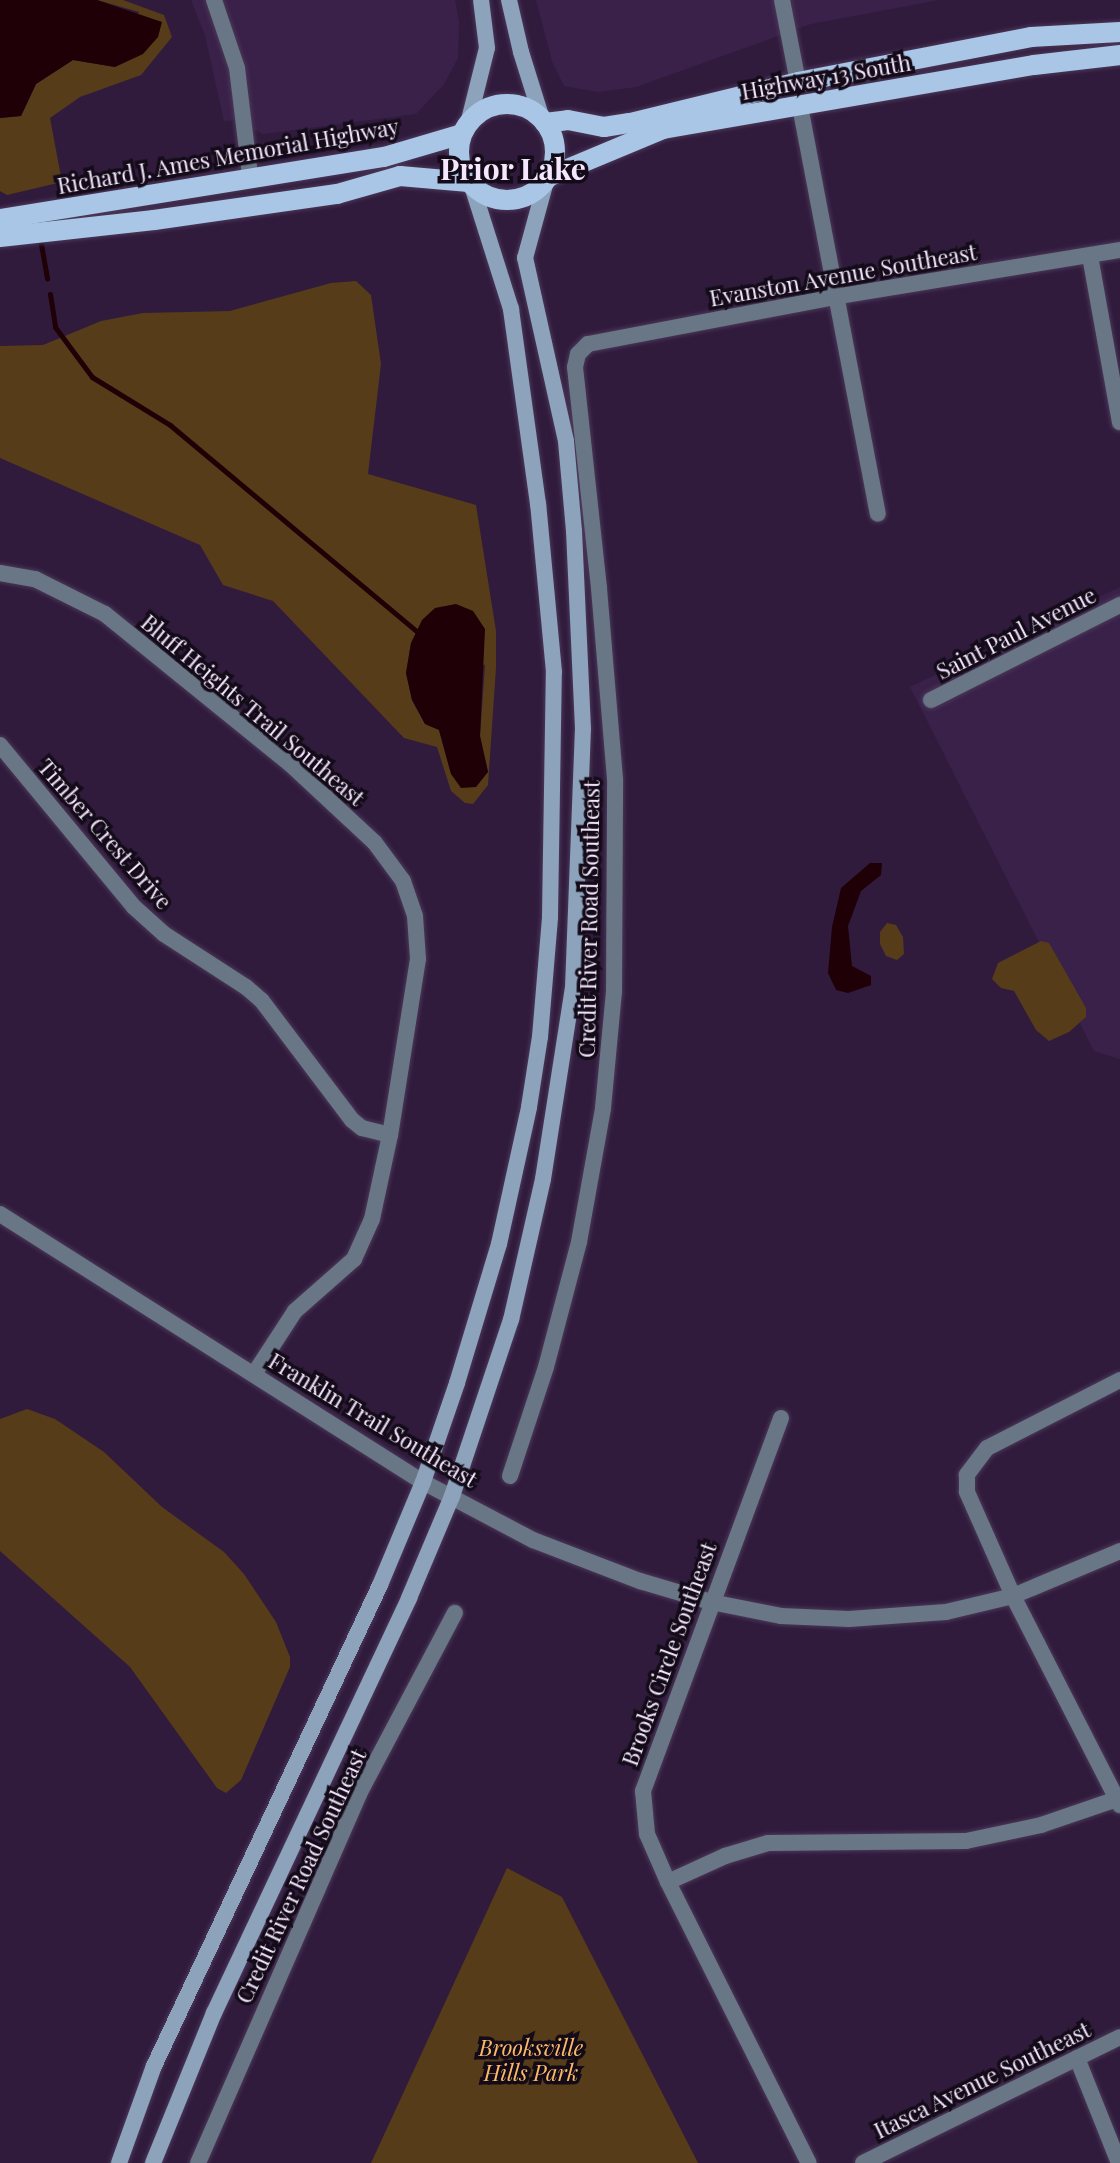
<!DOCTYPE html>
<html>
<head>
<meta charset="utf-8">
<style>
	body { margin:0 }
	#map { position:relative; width:1120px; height:2163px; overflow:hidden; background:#301b3d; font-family:"Playfair Display",serif }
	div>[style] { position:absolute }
	.built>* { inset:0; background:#3a2149 }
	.green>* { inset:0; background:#563c19 }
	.water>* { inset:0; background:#1e0006 }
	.stream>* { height:5px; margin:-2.5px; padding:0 2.5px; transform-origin:2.5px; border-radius:2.5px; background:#1e0006 }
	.roads { filter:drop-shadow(0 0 2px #4b3858) drop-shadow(0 0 2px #4b3858) }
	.minor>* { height:16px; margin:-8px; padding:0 8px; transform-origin:8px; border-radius:8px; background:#687685 }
	.tertiary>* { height:16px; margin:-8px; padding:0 8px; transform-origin:8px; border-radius:8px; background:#687685 }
	.secondary>* { height:16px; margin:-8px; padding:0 8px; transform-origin:8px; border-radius:8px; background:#8da3bc }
	.primary>* { height:20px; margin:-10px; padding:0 10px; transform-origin:10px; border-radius:10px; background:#aac6e7 }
	.primary>.ring { margin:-10px; padding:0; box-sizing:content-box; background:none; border:20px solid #aac6e7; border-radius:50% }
	span { translate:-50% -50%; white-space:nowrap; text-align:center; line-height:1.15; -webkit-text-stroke:7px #140b19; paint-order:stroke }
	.street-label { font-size:22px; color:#f4e7fe }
	.park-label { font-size:22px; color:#fdba64; font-style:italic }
	.district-label { font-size:30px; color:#f4e7fe; font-weight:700 }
</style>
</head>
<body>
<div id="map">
	<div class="built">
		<i style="clip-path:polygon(191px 0,455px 0,459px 22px,458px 58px,444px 84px,416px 114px,263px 134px,236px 120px,224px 121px,205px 35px)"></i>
		<i style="clip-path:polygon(536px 0,939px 0,811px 24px,636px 87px,598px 92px,564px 86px,552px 61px)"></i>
		<i style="clip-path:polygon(1120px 587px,1120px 1059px,1094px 1051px,910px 687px)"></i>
	</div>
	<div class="green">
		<i style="clip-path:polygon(97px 0,123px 0,164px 15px,172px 37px,141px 75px,80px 97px,50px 118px,62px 182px,7px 195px,0 191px,0 118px,21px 116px,36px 84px,73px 60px,115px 67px,139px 12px)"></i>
		<i style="clip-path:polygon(evenodd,356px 281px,371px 295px,381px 364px,368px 474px,476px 505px,496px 631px,496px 668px,488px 785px,473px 804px,465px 803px,451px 791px,437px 747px,404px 738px,273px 601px,223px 585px,200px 545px,0 458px,0 346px,43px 345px,101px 321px,143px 313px,230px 311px,331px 283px,356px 281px,411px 643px,485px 665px,480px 736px,488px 772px,451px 774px,439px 730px,425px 724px,412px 700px,406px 673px,411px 643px)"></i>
		<i style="clip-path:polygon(887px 923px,896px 925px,903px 937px,904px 954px,897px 960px,886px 956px,880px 944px,880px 932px)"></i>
		<i style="clip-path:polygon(1041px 941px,1049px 943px,1086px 1008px,1086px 1017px,1069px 1032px,1049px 1041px,1036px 1030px,1014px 991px,1001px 988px,992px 979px,998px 963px)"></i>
		<i style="clip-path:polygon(27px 1409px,55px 1419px,104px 1452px,162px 1507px,224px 1552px,244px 1574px,276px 1622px,290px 1657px,290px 1667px,241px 1780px,226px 1793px,217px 1788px,130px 1667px,0 1551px,0 1419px)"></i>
		<i style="clip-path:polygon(507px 1868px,562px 1897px,698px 2163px,371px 2163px)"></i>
	</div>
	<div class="water">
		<i style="clip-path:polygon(0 0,97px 0,162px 22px,158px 37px,143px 54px,115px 67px,73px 60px,36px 84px,21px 116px,0 118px)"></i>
		<i style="clip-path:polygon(456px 604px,473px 611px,485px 629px,480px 736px,488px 772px,476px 787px,461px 788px,451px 774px,439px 730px,425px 724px,412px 700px,406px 673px,411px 643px,422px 620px,435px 608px)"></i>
		<i style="clip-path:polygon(870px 863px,882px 863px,881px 875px,861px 891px,848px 926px,852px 966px,871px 976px,871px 985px,848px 993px,836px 990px,828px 973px,832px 927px,841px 888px)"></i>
	</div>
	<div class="stream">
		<i style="left:41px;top:244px;width:35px;rotate:80deg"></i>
		<i style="left:50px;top:294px;width:33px;rotate:81deg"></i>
		<i style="left:55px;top:327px;width:62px;rotate:53.5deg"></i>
		<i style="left:92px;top:377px;width:92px;rotate:31.6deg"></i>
		<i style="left:170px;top:425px;width:324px;rotate:39.9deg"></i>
	</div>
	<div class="roads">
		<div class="minor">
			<i style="left:214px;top:0;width:72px;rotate:71.3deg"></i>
			<i style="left:237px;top:68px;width:109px;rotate:83.1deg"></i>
			<i style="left:782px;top:0;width:84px;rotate:79deg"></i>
			<i style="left:800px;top:106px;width:415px;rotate:79.2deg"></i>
			<i style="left:1090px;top:256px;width:169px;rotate:79.8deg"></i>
			<i style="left:0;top:573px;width:36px;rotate:10deg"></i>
			<i style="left:35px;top:579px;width:78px;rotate:26.6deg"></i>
			<i style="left:105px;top:614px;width:237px;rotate:39deg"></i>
			<i style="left:289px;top:763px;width:117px;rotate:42.9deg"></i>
			<i style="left:375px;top:843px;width:47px;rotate:53.6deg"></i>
			<i style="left:403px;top:881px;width:37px;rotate:71deg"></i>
			<i style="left:415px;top:916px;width:43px;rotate:86deg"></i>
			<i style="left:418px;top:959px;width:178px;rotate:99deg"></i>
			<i style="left:390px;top:1135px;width:86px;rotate:102.1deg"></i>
			<i style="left:372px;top:1219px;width:44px;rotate:114.2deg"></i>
			<i style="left:354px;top:1259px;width:79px;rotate:138.6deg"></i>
			<i style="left:295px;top:1311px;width:75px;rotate:123.1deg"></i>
			<i style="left:931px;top:700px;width:212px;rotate:-26.7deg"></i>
			<i style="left:0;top:745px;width:210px;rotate:50.4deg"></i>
			<i style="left:134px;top:907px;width:40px;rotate:42deg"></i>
			<i style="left:164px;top:934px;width:98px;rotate:32.9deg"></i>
			<i style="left:246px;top:987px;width:21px;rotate:41deg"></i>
			<i style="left:262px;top:1001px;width:149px;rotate:52.9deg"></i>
			<i style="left:352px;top:1120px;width:13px;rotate:39deg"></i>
			<i style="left:362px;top:1128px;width:29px;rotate:14deg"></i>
			<i style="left:1120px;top:1380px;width:149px;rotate:152.9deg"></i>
			<i style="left:987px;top:1448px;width:34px;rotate:127deg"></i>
			<i style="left:967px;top:1475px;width:17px;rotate:90deg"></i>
			<i style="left:967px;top:1492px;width:114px;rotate:66.1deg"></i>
			<i style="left:1013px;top:1596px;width:235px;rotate:62.9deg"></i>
			<i style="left:781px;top:1418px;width:398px;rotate:110.3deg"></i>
			<i style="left:643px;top:1791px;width:43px;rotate:84.7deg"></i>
			<i style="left:647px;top:1834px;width:52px;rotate:66.4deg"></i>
			<i style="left:668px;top:1882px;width:314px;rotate:63.4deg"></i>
			<i style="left:510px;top:1476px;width:115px;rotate:-71.7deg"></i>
			<i style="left:546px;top:1367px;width:129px;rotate:-75.2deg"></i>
			<i style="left:579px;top:1242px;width:136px;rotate:-79.8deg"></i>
			<i style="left:603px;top:1108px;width:117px;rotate:-84.6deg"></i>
			<i style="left:614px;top:992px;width:213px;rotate:-89.7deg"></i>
			<i style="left:615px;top:779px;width:192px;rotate:-94.8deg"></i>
			<i style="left:599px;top:588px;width:222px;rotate:-96.2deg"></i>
			<i style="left:575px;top:367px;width:13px;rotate:-77deg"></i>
			<i style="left:578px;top:354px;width:14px;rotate:-45deg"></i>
			<i style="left:588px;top:344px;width:256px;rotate:-10.8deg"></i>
			<i style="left:839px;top:296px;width:285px;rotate:-9.3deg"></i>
			<i style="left:668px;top:1882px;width:63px;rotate:-24.5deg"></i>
			<i style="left:725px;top:1856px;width:45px;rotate:-16.8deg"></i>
			<i style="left:768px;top:1843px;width:198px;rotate:-0.6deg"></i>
			<i style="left:966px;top:1841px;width:77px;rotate:-12deg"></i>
			<i style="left:1041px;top:1825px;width:80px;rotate:-18.9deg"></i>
			<i style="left:1077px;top:2058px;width:113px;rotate:68.2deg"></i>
			<i style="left:198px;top:2163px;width:403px;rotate:-66.4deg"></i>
			<i style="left:359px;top:1794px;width:205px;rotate:-62.1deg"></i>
			<i style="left:863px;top:2163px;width:286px;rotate:-26.1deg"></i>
		</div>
		<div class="tertiary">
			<i style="left:0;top:1214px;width:501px;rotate:32.36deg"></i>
			<i style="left:423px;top:1482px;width:124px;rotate:27.8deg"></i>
			<i style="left:533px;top:1540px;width:115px;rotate:21deg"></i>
			<i style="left:640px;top:1581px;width:74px;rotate:16.5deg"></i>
			<i style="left:711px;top:1602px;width:71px;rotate:11.3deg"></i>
			<i style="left:781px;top:1616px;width:68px;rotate:2.5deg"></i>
			<i style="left:849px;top:1619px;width:97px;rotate:-4.1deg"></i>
			<i style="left:946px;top:1612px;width:69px;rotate:-13.4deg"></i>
			<i style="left:1013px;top:1596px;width:116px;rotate:-22.8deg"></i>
		</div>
		<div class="secondary">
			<i style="left:509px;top:0;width:53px;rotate:77deg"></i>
			<i style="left:521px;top:52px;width:70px;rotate:72.6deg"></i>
			<i style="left:468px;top:124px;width:78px;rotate:-76deg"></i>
			<i style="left:487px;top:48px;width:48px;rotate:-97.1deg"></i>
			<i style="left:119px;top:2163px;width:103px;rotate:-70.2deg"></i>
			<i style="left:154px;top:2066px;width:531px;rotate:-64.83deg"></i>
			<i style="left:380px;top:1585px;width:112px;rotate:-67.3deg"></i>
			<i style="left:423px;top:1482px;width:105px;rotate:-71deg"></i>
			<i style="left:457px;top:1383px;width:145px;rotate:-73.2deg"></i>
			<i style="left:499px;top:1244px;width:140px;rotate:-77.6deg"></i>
			<i style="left:529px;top:1107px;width:71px;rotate:-81.1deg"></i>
			<i style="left:540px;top:1037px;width:120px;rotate:-85.2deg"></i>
			<i style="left:550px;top:917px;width:245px;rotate:-89.1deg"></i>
			<i style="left:554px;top:672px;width:169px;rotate:-95.4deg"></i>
			<i style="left:538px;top:504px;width:197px;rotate:-97.9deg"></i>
			<i style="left:511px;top:309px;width:129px;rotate:-107.6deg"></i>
			<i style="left:153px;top:2163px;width:162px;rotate:-67.9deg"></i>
			<i style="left:214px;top:2013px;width:459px;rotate:-64.8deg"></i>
			<i style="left:409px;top:1598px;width:111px;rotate:-67.1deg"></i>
			<i style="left:452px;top:1496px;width:186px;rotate:-71.5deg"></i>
			<i style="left:511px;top:1320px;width:145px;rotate:-77.2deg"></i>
			<i style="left:543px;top:1179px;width:193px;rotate:-81.1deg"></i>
			<i style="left:573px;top:988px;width:259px;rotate:-87.8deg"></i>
			<i style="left:583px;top:729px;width:198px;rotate:-92.6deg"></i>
			<i style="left:574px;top:531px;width:90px;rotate:-95.1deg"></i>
			<i style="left:566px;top:441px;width:188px;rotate:-102.6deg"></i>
			<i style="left:525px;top:258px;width:80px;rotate:-74.7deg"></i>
		</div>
		<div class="primary">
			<i class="ring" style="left:459px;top:104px;width:76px;height:76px"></i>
			<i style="left:545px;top:123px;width:23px;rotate:-7deg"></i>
			<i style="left:568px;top:120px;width:37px;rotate:11deg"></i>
			<i style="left:604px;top:127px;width:26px;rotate:-9deg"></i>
			<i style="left:630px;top:123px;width:173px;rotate:-13.7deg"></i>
			<i style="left:798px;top:82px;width:237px;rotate:-10.9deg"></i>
			<i style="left:1031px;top:37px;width:89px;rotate:-3.2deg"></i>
			<i style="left:548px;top:177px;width:125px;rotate:-22.7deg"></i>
			<i style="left:663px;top:129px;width:376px;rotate:-9.8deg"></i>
			<i style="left:1034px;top:65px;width:87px;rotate:-6.6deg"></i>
			<i style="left:0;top:219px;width:389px;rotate:-9.2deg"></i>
			<i style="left:384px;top:157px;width:81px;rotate:-16.4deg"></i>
			<i style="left:0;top:237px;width:155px;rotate:-6.3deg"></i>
			<i style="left:154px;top:220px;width:185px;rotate:-8.1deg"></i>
			<i style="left:337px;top:194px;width:66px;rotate:-15.9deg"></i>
			<i style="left:400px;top:176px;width:69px;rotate:5deg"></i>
		</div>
	</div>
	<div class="street-label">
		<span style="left:826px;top:77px;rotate:-10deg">Highway 13 South</span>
		<span style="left:228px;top:156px;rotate:-10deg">Richard J. Ames Memorial Highway</span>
		<span style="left:843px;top:275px;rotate:-10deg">Evanston Avenue Southeast</span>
		<span style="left:1016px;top:633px;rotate:-27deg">Saint Paul Avenue</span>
		<span style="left:253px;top:710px;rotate:40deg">Bluff Heights Trail Southeast</span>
		<span style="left:105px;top:834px;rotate:49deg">Timber Crest Drive</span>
		<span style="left:589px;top:919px;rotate:-89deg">Credit River Road Southeast</span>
		<span style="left:373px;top:1420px;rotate:31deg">Franklin Trail Southeast</span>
		<span style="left:669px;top:1654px;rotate:-70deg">Brooks Circle Southeast</span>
		<span style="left:301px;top:1876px;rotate:-65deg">Credit River Road Southeast</span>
		<span style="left:982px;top:2080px;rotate:-26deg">Itasca Avenue Southeast</span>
	</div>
	<div class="park-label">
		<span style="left:531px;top:2060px">Brooksville<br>Hills Park</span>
	</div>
	<div class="district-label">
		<span style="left:513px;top:168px">Prior Lake</span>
	</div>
</div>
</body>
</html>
